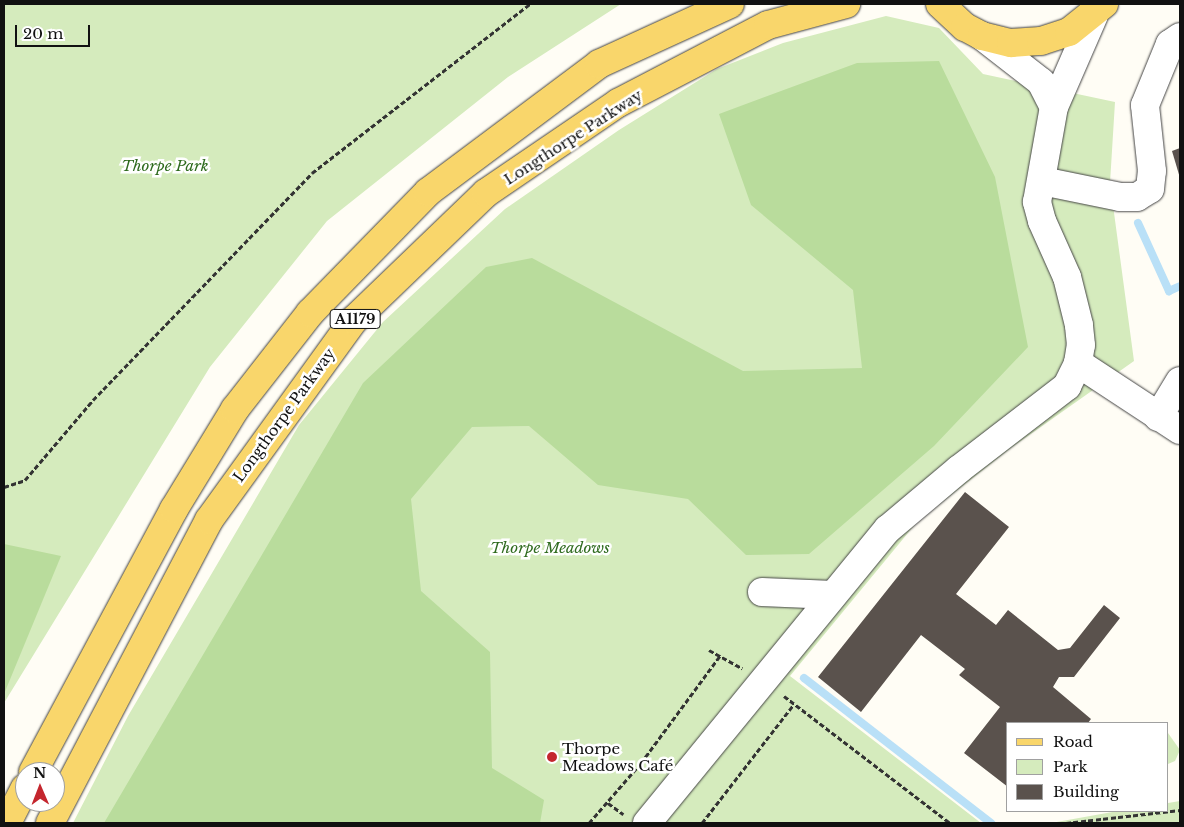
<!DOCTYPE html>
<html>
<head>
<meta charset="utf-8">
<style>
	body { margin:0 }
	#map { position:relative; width:1184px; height:827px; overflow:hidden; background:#fffdf5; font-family:"Libre Baskerville",serif }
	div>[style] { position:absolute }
	.green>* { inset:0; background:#d5ebbd }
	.forest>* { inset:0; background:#b9dc9c }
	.stream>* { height:8px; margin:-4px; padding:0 4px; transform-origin:4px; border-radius:4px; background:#b9e0f7 }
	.building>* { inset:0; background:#5a524d }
	.path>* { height:3px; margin-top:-1.5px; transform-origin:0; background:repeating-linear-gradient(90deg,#333 0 5px,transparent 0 7.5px) }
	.roads { filter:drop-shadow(0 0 1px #444) drop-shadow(0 0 1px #444) }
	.minor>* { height:28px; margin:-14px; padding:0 14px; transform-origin:14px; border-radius:14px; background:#fff }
	.primary>* { height:28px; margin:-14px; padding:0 14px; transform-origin:14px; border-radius:14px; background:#f9d66b }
	.dots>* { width:14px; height:14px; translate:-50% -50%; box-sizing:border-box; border:2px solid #fff; border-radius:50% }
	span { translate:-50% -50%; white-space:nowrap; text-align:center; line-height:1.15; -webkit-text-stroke:5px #fff; paint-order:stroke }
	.shield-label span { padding:1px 4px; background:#fff; border:1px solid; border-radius:4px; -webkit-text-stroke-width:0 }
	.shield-label { font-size:14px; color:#111; font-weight:700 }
	.street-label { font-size:15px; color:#111 }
	.park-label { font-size:15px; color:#2f6b1f; font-style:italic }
	.poi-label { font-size:15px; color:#111 }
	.left { translate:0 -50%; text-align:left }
	.frame { position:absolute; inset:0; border:5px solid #111; pointer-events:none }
	.legend { position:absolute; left:1006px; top:722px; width:162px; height:90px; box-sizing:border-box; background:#fff; border:1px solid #a0a0a0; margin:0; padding:6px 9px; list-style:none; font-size:15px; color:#111 }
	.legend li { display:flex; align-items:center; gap:10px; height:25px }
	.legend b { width:25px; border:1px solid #a0a0a0 }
	.north { position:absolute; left:15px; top:762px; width:50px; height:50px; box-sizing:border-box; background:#fff; border:1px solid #a0a0a0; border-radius:50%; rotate:359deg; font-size:14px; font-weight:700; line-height:20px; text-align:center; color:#111 }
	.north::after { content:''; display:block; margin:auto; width:18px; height:22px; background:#c4262e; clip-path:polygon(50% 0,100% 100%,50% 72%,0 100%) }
	.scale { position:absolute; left:15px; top:25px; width:75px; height:22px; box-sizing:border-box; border:2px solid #111; border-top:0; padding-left:6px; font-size:15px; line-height:18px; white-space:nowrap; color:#111; -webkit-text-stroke:4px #fff; paint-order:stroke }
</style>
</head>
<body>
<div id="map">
	<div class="green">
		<i style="clip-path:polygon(4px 4px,621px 4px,508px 77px,327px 221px,210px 367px,4px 703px)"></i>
		<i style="clip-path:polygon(886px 16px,939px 28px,983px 74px,1115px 102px,1110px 183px,1134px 361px,1011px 448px,917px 522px,790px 676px,981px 823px,73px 823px,128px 716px,299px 425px,383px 322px,505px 209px,619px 130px,717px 69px,783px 43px)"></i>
		<i style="clip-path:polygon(1168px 733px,1180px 750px,1175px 761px,1168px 764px)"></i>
		<i style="clip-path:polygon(1180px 801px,1180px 823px,1051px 823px,1118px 811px,1168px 811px,1168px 803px)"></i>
	</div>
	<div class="forest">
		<i style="clip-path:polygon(939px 61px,995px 177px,1028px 347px,934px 446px,809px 554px,746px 555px,688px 499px,598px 485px,529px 426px,472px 427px,411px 499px,421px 591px,490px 652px,492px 768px,544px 800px,540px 823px,104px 823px,363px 383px,486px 267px,532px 258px,743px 371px,862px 368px,853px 290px,751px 205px,719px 114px,857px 63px)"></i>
		<i style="clip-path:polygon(4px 544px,61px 556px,4px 694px)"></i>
	</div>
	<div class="stream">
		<i style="left:1138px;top:223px;width:75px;rotate:65.5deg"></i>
		<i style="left:1169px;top:291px;width:12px;rotate:-24deg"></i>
		<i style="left:804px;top:678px;width:237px;rotate:37.8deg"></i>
	</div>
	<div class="building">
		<i style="clip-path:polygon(1180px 148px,1180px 178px,1172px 151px)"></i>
		<i style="clip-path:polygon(965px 492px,1009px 527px,956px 594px,996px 625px,1008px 610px,1058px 650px,1070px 648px,1104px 605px,1120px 618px,1074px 677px,1059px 677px,1053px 687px,1091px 719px,1088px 723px,1008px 723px,1008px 787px,964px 753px,1000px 707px,959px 675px,965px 669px,921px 635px,861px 712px,818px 677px)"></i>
	</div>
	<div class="path">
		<i style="left:4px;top:487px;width:22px;rotate:-18deg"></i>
		<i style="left:25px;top:480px;width:105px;rotate:-49.6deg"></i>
		<i style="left:93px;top:400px;width:315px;rotate:-46deg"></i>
		<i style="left:312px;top:173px;width:276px;rotate:-37.8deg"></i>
		<i style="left:709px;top:650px;width:38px;rotate:29deg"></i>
		<i style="left:784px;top:696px;width:209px;rotate:37.4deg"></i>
		<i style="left:608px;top:803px;width:19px;rotate:36deg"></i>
		<i style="left:589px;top:823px;width:79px;rotate:-49.1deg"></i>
		<i style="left:641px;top:763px;width:133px;rotate:-53.6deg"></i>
		<i style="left:702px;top:823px;width:150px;rotate:-52.3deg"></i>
		<i style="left:1066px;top:823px;width:115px;rotate:-6.5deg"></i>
	</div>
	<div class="roads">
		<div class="minor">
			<i style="left:982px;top:36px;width:75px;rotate:37.9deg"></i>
			<i style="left:1041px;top:82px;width:28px;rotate:63deg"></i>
			<i style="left:1042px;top:181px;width:80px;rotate:11.6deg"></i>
			<i style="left:1120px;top:197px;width:17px"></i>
			<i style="left:1137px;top:197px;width:15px;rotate:-32deg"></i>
			<i style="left:1150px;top:189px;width:18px;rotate:-84deg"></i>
			<i style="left:1152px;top:171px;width:66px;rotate:-96.1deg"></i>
			<i style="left:1145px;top:105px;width:66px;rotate:-67.7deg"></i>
			<i style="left:1170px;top:44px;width:12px;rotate:-35deg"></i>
			<i style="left:1078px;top:363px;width:122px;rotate:33.3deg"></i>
			<i style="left:1158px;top:417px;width:42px;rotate:-58.6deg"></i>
			<i style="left:762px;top:592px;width:71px;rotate:2.4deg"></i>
			<i style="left:647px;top:823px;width:380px;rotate:-50.7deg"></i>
			<i style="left:888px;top:529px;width:92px;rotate:-40.1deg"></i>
			<i style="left:958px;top:470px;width:138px;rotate:-37.6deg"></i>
			<i style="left:1067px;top:386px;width:25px;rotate:-64deg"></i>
			<i style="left:1078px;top:363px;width:18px;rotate:-81deg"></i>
			<i style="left:1081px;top:345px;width:20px;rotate:-96deg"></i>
			<i style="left:1079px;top:325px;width:49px;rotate:-104deg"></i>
			<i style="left:1067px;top:277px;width:61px;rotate:-114.1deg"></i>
			<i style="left:1042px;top:221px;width:20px;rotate:-105deg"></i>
			<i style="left:1037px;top:202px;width:97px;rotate:-79.9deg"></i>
			<i style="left:1054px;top:107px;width:100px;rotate:-66.5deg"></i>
		</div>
		<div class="primary">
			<i style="left:940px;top:4px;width:34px;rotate:43deg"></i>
			<i style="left:965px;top:27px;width:19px;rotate:28deg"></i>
			<i style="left:982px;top:36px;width:30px;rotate:14deg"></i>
			<i style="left:1011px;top:43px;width:30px;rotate:-4deg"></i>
			<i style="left:1041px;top:41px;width:29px;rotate:-18deg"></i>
			<i style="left:1069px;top:32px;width:45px;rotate:-38.7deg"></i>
			<i style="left:33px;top:772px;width:298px;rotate:-61.8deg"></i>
			<i style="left:174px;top:509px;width:117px;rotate:-58.6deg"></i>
			<i style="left:235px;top:409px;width:122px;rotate:-52deg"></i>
			<i style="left:310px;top:313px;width:169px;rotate:-45.7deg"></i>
			<i style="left:428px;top:192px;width:214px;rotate:-36.8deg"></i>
			<i style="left:599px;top:64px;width:144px;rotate:-24.6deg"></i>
			<i style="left:7px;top:823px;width:39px;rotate:-63deg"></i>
			<i style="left:50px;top:823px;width:342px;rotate:-62.3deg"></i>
			<i style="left:209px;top:520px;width:247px;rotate:-54.1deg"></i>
			<i style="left:354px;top:320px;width:183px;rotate:-43.9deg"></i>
			<i style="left:486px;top:193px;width:160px;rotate:-34.3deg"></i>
			<i style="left:618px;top:103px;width:169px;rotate:-27.5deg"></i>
			<i style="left:768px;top:25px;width:81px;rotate:-15.1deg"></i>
		</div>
	</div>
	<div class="dots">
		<i style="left:552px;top:757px;background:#c4262e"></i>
	</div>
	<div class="shield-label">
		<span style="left:355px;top:319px">A1179</span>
	</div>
	<div class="street-label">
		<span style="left:573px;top:137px;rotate:-33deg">Longthorpe Parkway</span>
		<span style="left:284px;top:415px;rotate:-54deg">Longthorpe Parkway</span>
	</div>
	<div class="park-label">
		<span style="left:165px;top:166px">Thorpe Park</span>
		<span style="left:550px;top:548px">Thorpe Meadows</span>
	</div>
	<div class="poi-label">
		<span class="left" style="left:562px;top:757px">Thorpe<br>Meadows Café</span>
	</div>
	<div class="frame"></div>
	<ul class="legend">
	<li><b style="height:6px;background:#f9d66b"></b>Road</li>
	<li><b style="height:14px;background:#d5ebbd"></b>Park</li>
	<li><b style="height:14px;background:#5a524d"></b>Building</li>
	</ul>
	<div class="north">N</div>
	<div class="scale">20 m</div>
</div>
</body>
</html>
